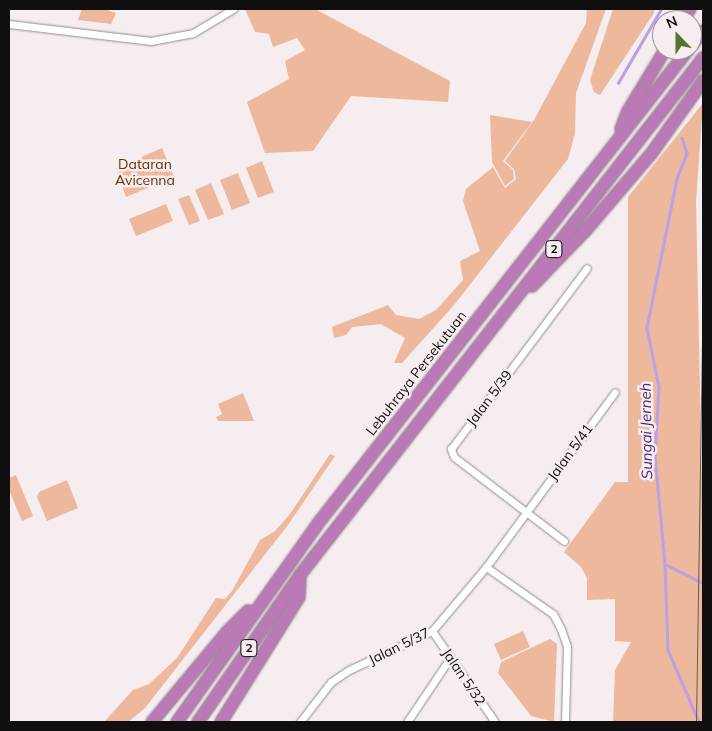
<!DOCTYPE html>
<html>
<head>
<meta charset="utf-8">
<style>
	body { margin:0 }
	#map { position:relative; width:712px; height:731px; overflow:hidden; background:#f5edf0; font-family:Mulish,sans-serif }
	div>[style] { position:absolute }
	.green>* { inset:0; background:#edb89c }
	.stream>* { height:2.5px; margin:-1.25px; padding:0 1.25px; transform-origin:1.25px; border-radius:1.25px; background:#baa0e5 }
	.roads { filter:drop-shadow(0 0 1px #91898c) drop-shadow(0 0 1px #91898c) }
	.street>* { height:7px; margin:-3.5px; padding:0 3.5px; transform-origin:3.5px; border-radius:3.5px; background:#fff }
	.highway>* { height:12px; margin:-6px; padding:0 6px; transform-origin:6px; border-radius:6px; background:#b97ab6 }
	.tram>* { height:1px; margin:-0.5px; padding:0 0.5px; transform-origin:0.5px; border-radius:0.5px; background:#605c5e }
	span { translate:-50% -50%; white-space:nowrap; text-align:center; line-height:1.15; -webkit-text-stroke:5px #f5edf0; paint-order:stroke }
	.shield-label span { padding:1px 4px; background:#f5edf0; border:1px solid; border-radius:4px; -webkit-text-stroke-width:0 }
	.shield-label { font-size:12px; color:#100e0f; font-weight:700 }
	.park-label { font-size:14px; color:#6e2e00 }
	.street-label { font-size:14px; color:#100e0f }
	.water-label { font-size:15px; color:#4c2777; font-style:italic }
	.frame { position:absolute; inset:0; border:10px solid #100e0f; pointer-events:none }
	.north { position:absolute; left:652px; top:10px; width:50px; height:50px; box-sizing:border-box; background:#f5edf0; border:1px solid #999496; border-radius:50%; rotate:338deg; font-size:14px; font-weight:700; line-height:20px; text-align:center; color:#100e0f }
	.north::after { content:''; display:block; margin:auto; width:18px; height:22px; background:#55752b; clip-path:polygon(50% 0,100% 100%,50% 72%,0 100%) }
</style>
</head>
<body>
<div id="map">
	<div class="green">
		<i style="clip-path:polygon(82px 9px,104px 9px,116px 13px,111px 24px,78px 20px)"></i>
		<i style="clip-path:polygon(245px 9px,315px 9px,450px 81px,448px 102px,351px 96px,313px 151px,265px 153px,247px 102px,289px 79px,285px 61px,305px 50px,297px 38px,273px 47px,269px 34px,255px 32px)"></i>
		<i style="clip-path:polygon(587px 9px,606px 9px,576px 93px,575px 133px,568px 159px,454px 305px,402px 363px,394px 363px,405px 338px,381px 324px,352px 327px,346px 335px,334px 338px,332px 327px,388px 305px,396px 315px,419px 319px,436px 310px,463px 280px,460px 261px,480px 251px,463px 201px,466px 189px,493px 167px,505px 188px,516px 179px,514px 169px,505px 161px,534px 120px,586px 23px)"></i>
		<i style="clip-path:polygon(613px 9px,654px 9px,654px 13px,600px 95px,594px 92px,590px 80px)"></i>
		<i style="clip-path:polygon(703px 103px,696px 201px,703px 530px,703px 722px,613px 722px,615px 670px,631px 642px,615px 641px,615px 599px,587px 600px,587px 578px,581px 567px,564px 552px,615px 482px,628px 482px,628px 197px)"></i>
		<i style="clip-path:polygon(490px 115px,532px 122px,503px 161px,513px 170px,514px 179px,505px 186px,492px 162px)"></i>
		<i style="clip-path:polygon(162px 148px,174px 177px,126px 197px,116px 168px)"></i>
		<i style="clip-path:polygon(262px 161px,274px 192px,258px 198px,246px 168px)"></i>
		<i style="clip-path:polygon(238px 173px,250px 203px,232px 210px,220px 180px)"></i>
		<i style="clip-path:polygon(211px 183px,224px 214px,208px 220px,195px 190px)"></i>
		<i style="clip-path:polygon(189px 195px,200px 221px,189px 225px,178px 199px)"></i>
		<i style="clip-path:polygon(166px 204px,173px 221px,136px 236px,129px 219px)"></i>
		<i style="clip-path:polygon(243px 393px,254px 421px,218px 421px,216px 417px,222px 414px,218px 404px)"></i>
		<i style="clip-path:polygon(330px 454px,335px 456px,288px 525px,145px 708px,128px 722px,104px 722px,133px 690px,149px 684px,177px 658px,216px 598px,225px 599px,232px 591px,260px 540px,275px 531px,290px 514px)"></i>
		<i style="clip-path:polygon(16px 475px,33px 516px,22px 521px,9px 490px,9px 478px)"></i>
		<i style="clip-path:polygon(67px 480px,78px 508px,47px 521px,37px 497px,39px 492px)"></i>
		<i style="clip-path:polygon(523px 631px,530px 647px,501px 660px,494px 644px)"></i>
		<i style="clip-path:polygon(550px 639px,557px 644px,554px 722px,531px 716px,498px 673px,501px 662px)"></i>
	</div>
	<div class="stream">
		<i style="left:618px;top:83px;width:86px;rotate:-59.8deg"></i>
		<i style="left:682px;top:138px;width:16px;rotate:72deg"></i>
		<i style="left:687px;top:153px;width:28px;rotate:111deg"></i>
		<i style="left:677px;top:179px;width:152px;rotate:101.4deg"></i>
		<i style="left:647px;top:328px;width:60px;rotate:78.5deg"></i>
		<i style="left:659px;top:387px;width:69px;rotate:93.3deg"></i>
		<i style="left:655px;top:456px;width:108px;rotate:84.7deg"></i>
		<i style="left:665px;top:564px;width:86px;rotate:88deg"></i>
		<i style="left:668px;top:650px;width:78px;rotate:66.7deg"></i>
		<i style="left:665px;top:564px;width:42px;rotate:26.6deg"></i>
	</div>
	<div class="roads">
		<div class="street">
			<i style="left:9px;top:24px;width:143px;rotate:6.8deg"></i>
			<i style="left:151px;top:41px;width:43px;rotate:-10.8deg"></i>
			<i style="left:193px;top:33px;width:47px;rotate:-31deg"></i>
			<i style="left:564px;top:541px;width:138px;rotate:-142.6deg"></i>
			<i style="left:454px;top:457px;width:9px;rotate:-111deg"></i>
			<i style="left:451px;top:449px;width:226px;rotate:-53.1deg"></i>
			<i style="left:486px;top:567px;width:82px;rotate:35deg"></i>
			<i style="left:553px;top:614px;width:17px;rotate:62deg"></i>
			<i style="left:561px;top:629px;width:18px;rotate:71deg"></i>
			<i style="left:567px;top:646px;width:76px;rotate:91.5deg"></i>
			<i style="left:432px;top:631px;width:111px;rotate:55.3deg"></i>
			<i style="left:300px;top:722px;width:51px;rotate:-52.2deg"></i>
			<i style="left:331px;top:682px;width:22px;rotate:-34deg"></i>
			<i style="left:349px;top:670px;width:92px;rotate:-25.2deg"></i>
			<i style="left:432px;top:631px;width:84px;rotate:-49.8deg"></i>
			<i style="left:486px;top:567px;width:217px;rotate:-53.6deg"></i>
			<i style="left:407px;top:722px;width:77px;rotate:-56.1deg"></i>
		</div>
		<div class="highway">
			<i style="left:683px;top:20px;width:13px;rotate:-58deg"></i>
			<i style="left:692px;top:45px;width:18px;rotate:-52deg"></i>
			<i style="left:621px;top:129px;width:19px;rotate:-69deg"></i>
			<i style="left:628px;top:111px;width:71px;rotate:-58.8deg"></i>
			<i style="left:532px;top:286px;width:78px;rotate:-46deg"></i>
			<i style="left:586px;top:230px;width:100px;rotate:-49.5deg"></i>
			<i style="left:651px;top:154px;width:90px;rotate:-54.5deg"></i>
			<i style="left:152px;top:722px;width:117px;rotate:-50.2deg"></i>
			<i style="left:227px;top:632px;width:30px;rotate:-45deg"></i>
			<i style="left:177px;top:722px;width:247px;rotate:-54.6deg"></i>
			<i style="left:320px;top:521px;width:598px;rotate:-52deg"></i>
			<i style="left:198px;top:722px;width:179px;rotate:-55.2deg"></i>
			<i style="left:300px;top:575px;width:656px;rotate:-52.06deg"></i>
			<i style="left:221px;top:722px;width:147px;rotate:-58deg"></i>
			<i style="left:299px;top:597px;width:22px;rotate:-87deg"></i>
		</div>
	</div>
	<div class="tram">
		<i style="left:696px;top:722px;width:455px;rotate:-89.1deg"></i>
	</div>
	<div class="shield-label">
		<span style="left:554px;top:249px">2</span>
		<span style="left:249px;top:648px">2</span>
	</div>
	<div class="park-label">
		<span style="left:145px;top:172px">Dataran<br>Avicenna</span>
	</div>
	<div class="street-label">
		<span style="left:416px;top:373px;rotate:-52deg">Lebuhraya Persekutuan</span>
		<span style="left:489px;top:398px;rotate:-53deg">Jalan 5/39</span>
		<span style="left:570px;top:452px;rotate:-54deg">Jalan 5/41</span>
		<span style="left:399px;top:646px;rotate:-26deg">Jalan 5/37</span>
		<span style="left:464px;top:677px;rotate:56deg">Jalan 5/32</span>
	</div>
	<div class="water-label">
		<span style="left:646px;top:431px;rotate:-91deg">Sungai Jerneh</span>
	</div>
	<div class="frame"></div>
	<div class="north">N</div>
</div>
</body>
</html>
